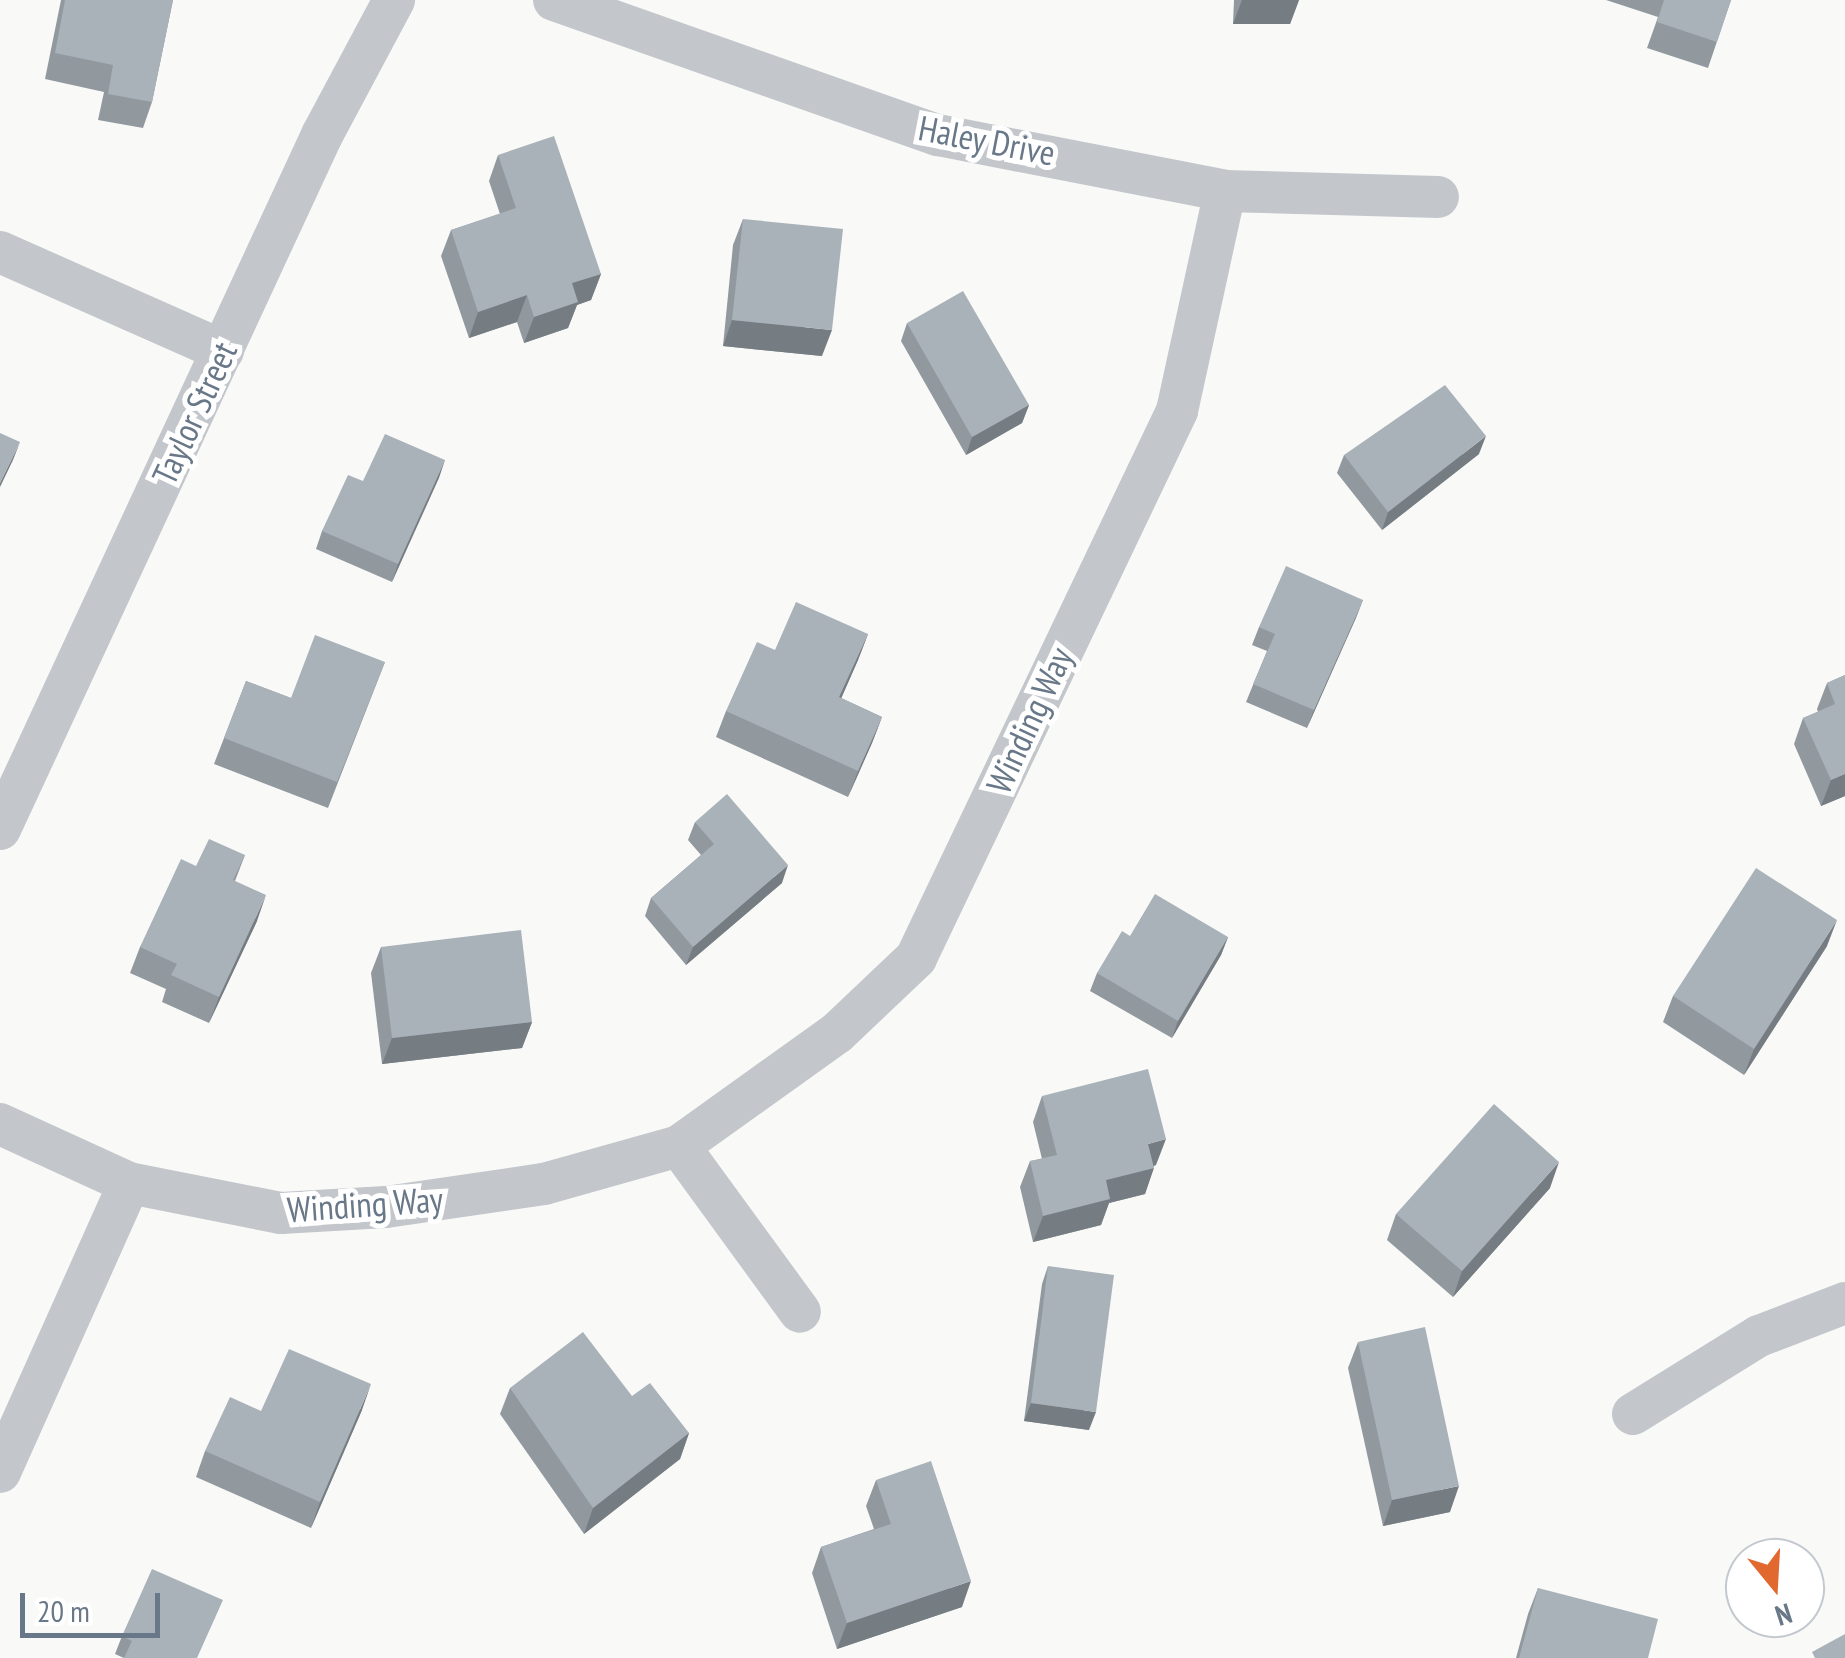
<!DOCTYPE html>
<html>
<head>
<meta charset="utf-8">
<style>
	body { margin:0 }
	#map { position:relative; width:1845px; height:1658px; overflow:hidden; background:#f9faf8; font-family:"PT Sans Narrow",sans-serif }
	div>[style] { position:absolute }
	.street>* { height:42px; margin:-21px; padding:0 21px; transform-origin:21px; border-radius:21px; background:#c3c7cb }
	.wall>* { inset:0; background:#91999f }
	.shaded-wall>* { inset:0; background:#767d82 }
	.building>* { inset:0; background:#a9b2b9 }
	span { translate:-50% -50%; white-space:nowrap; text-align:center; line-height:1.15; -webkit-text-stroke:10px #fff; paint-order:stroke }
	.street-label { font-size:35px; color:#697888 }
	.north { position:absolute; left:1725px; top:1538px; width:100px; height:100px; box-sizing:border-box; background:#fff; border:2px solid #c3c9cf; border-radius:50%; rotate:162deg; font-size:28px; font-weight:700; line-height:40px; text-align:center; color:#697888 }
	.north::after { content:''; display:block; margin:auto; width:35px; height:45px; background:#e16930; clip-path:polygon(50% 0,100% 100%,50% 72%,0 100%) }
	.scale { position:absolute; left:20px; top:1593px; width:140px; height:45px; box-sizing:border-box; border:5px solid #697888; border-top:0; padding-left:12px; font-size:30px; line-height:35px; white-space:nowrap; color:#697888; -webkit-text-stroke:8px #fff; paint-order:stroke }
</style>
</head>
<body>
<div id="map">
	<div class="street">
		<i style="left:554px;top:0;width:407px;rotate:19.4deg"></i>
		<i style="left:938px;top:135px;width:292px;rotate:11deg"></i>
		<i style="left:1225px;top:191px;width:213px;rotate:1.6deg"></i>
		<i style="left:0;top:252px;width:244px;rotate:23.9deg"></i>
		<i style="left:0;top:829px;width:765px;rotate:-65.11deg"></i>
		<i style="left:322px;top:135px;width:153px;rotate:-61.9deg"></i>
		<i style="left:0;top:1124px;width:142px;rotate:24.6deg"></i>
		<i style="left:129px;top:1183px;width:155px;rotate:11.2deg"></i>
		<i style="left:281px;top:1213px;width:105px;rotate:-3.3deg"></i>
		<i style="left:386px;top:1207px;width:160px;rotate:-8.3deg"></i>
		<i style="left:544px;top:1184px;width:140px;rotate:-15.7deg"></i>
		<i style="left:679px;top:1146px;width:194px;rotate:-35.6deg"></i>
		<i style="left:837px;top:1033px;width:109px;rotate:-43.5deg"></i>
		<i style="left:916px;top:958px;width:606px;rotate:-64.49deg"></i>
		<i style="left:1177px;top:411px;width:225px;rotate:-77.7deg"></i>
		<i style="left:679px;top:1146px;width:205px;rotate:53.9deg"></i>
		<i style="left:1633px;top:1414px;width:148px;rotate:-31.8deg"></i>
		<i style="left:1759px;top:1336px;width:92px;rotate:-21deg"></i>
		<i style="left:0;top:1472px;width:316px;rotate:-65.9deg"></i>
	</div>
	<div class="wall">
		<i style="clip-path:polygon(61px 0,173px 0,152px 102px,143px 128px,98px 120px,104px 92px,45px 79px)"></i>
		<i style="clip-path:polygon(1234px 0,1299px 0,1290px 24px,1233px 24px)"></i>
		<i style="clip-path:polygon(1606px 0,1731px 0,1708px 68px,1647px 48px,1658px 17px)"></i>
		<i style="clip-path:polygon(498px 155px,601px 274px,591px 300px,577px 305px,568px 328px,524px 343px,517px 322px,469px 338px,441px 256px,451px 230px,500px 214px,489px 181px)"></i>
		<i style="clip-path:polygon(743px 219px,822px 356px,723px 346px,733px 245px)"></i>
		<i style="clip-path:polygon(907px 323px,1029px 405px,1022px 423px,966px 455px,901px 341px)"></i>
		<i style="clip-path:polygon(1479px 454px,1382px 530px,1337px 473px,1344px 455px)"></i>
		<i style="clip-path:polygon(445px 460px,392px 582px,316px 549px,322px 531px,363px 481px)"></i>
		<i style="clip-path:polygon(1363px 600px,1307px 728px,1246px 702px,1267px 651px,1252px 645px,1259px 627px)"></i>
		<i style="clip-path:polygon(868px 634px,858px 660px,841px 698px,882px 717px,872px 743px,848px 797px,716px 737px,726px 711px,775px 650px)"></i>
		<i style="clip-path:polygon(385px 662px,328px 808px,214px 764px,246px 681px,291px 698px)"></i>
		<i style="clip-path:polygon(1845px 675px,1845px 796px,1821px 806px,1794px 744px,1803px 718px,1818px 712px,1817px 709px,1827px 683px)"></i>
		<i style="clip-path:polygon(695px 822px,782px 883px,686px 965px,645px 916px,651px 898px,701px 855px,688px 840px)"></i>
		<i style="clip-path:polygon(245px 855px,235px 881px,257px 921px,209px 1023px,162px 1002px,166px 989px,130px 973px,140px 947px,196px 866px)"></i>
		<i style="clip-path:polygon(1130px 936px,1228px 937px,1221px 955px,1172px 1038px,1090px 991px,1097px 973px)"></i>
		<i style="clip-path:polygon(1827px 946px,1744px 1075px,1663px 1022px,1673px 996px)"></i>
		<i style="clip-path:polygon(381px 947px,532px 1022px,522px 1048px,382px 1064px,371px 973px)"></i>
		<i style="clip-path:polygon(1042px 1096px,1156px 1165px,1154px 1166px,1145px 1194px,1109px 1203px,1101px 1225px,1033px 1242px,1020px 1187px,1030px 1161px,1042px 1159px,1033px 1122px)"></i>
		<i style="clip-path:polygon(1550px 1188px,1453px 1297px,1387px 1240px,1396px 1214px)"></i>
		<i style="clip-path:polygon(1048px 1266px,1089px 1430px,1024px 1421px,1042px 1284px)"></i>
		<i style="clip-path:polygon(1358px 1342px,1450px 1512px,1383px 1526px,1348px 1368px)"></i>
		<i style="clip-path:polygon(510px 1388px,632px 1396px,689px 1433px,680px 1459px,584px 1534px,500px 1414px)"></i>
		<i style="clip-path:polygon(362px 1410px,311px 1528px,196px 1477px,205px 1451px,261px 1411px)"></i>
		<i style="clip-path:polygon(876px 1480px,962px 1607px,837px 1649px,812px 1573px,821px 1547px,874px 1529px,866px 1506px)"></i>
		<i style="clip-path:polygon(1538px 1588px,1648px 1658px,1516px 1658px,1528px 1614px)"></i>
		<i style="clip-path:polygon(216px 1618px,124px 1658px,115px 1654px,122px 1636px)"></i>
	</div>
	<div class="shaded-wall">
		<i style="clip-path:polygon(1242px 0,1299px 0,1290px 24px,1233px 24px)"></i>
		<i style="clip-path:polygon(601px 274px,591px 300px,577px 305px,568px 328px,524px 343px,534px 317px,572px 283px)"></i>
		<i style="clip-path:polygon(527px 295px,517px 322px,469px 338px,478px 312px)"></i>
		<i style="clip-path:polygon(732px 320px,832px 330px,822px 356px,723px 346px)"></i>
		<i style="clip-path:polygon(1029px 405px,1022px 423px,966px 455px,972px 437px)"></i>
		<i style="clip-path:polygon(1486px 436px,1479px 454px,1382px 530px,1388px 512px)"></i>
		<i style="clip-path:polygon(20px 442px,13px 460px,0 487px,0 483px)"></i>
		<i style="clip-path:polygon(445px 460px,439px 478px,392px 582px,398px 564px)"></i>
		<i style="clip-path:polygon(1363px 600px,1356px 618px,1307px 728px,1314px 710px)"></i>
		<i style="clip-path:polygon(868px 634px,858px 660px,830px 724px,839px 697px)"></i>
		<i style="clip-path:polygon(882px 717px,872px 743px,848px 797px,858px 771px)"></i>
		<i style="clip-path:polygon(1845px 774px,1845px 796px,1821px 806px,1831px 780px)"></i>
		<i style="clip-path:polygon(788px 865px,782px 883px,686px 965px,693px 947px)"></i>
		<i style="clip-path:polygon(266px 895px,257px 921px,209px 1023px,219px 997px)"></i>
		<i style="clip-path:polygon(1837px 920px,1827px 946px,1744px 1075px,1754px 1049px)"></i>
		<i style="clip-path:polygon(1228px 937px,1221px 955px,1172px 1038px,1178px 1021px)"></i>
		<i style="clip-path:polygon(532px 1022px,522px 1048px,382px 1064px,392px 1038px)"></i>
		<i style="clip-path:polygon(1166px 1139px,1156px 1165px,1138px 1170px,1148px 1144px)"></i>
		<i style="clip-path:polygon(1559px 1162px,1550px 1188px,1453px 1297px,1462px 1271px)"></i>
		<i style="clip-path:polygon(1154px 1168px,1145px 1194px,1109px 1203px,1101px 1225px,1033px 1242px,1043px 1216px,1106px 1180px)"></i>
		<i style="clip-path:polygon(371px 1384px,362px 1410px,311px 1528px,320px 1502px)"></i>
		<i style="clip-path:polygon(1031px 1403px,1096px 1412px,1089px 1430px,1024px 1421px)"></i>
		<i style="clip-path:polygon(689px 1433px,680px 1459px,584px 1534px,593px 1508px)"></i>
		<i style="clip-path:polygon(1459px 1486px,1450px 1512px,1383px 1526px,1392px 1500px)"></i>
		<i style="clip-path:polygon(971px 1581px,962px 1607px,837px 1649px,847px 1623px)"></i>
	</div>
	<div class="building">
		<i style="clip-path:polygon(65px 0,173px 0,152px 102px,108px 94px,113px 65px,55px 53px)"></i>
		<i style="clip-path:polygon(1664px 0,1731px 0,1717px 42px,1657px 22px)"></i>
		<i style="clip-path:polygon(554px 136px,601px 274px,572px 283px,578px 302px,534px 317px,527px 295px,478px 312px,451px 230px,516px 208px,498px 155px)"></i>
		<i style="clip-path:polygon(743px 219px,843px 229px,832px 330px,732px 320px)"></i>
		<i style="clip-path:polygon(963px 291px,1029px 405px,972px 437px,907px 323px)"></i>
		<i style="clip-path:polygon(1445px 385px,1486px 436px,1388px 512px,1344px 455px)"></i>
		<i style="clip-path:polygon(0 433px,20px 442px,0 483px)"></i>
		<i style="clip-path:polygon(385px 434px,445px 460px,398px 564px,322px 531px,348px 475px,363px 481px)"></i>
		<i style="clip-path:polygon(1286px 566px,1363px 600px,1314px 710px,1253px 684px,1275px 634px,1259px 627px)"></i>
		<i style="clip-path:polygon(796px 602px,868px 634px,839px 697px,882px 717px,858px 771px,726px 711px,757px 642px,775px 650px)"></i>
		<i style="clip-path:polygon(315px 635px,385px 662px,337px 782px,224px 738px,246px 681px,291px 698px)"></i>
		<i style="clip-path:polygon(1845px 675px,1845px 774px,1831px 780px,1803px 718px,1835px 704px,1827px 683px)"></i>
		<i style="clip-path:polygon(727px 794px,788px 865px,693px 947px,651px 898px,714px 844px,695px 822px)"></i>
		<i style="clip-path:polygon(209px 839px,245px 855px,233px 880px,266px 895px,219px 997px,171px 975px,177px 964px,140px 947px,181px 859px,196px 866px)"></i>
		<i style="clip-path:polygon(1756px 868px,1837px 920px,1754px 1049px,1673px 996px)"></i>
		<i style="clip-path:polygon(1155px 894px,1228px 937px,1178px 1021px,1097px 973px,1122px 931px,1130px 936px)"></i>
		<i style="clip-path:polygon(521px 930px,532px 1022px,392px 1038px,381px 947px)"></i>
		<i style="clip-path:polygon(1148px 1069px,1166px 1139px,1148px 1144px,1154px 1168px,1106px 1180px,1110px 1199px,1043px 1216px,1030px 1161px,1057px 1155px,1042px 1096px)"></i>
		<i style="clip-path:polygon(1494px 1104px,1559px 1162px,1462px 1271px,1396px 1214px)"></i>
		<i style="clip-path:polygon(1048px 1266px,1114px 1275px,1096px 1412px,1031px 1403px)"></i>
		<i style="clip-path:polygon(1425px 1327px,1459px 1486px,1392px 1500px,1358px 1342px)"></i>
		<i style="clip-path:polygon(583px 1332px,632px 1396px,650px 1383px,689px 1433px,593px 1508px,510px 1388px)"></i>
		<i style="clip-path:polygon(289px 1349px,371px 1384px,320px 1502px,205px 1451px,230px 1397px,261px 1411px)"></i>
		<i style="clip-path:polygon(931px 1461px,971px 1581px,847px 1623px,821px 1547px,891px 1524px,876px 1480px)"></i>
		<i style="clip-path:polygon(152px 1569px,223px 1600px,197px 1658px,124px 1658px,132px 1641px,122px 1636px)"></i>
		<i style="clip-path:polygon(1538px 1588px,1658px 1619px,1648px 1658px,1519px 1658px)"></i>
		<i style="clip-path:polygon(1845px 1634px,1845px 1658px,1815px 1658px,1812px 1652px)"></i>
	</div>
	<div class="street-label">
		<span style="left:987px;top:140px;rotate:11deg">Haley Drive</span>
		<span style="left:194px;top:413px;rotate:-65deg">Taylor Street</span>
		<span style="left:1029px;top:720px;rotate:-65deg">Winding Way</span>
		<span style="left:365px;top:1204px;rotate:-4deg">Winding Way</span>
	</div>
	<div class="north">N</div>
	<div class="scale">20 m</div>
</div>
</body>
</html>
